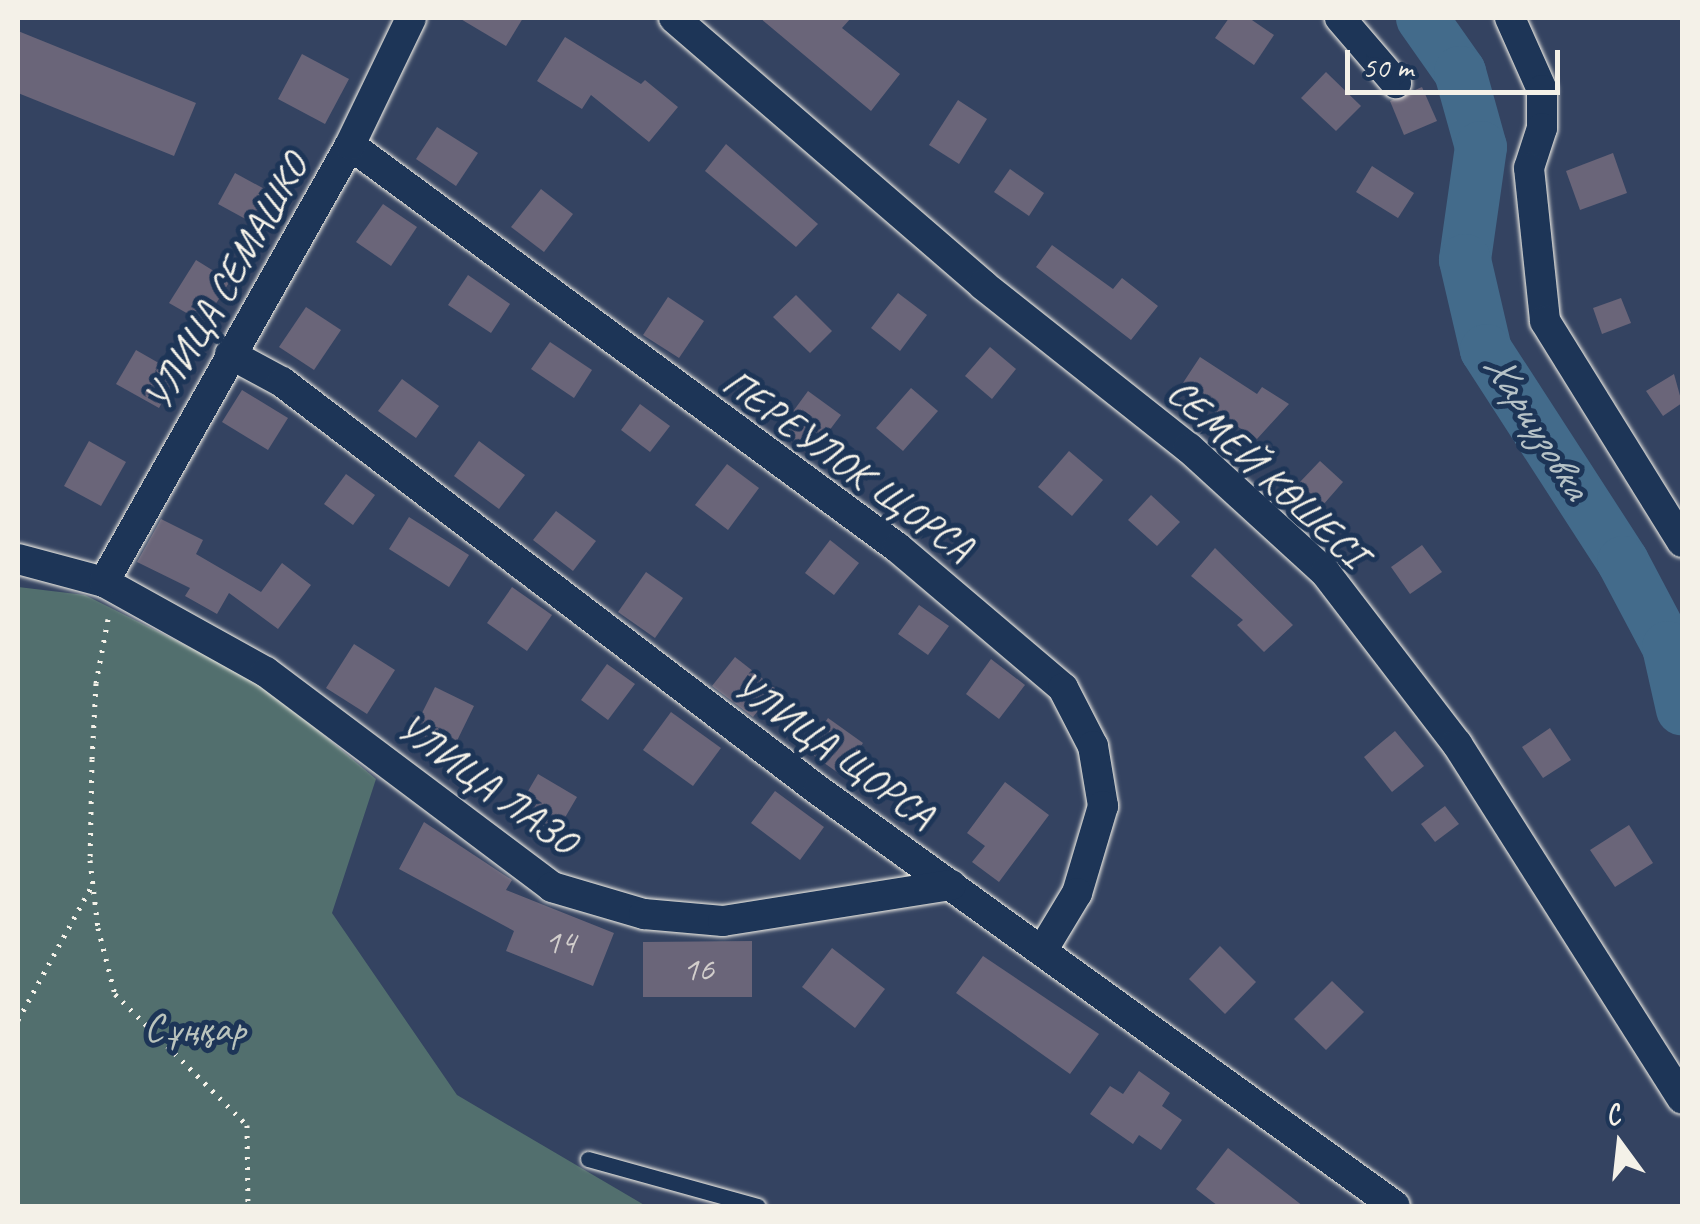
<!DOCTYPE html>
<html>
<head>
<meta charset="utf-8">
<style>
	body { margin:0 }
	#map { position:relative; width:1700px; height:1224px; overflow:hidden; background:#344361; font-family:Caveat,sans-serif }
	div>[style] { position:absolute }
	.green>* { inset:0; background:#526f6e }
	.river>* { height:52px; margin:-26px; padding:0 26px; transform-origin:26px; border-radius:26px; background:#436b8b }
	.building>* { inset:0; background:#6a6579 }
	.path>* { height:5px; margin-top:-2.5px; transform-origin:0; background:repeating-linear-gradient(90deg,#f4f1e8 0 2.5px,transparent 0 10.5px) }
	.roads { filter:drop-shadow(0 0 2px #f4f1e8) drop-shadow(0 0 2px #f4f1e8) }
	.lane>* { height:15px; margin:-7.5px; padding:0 7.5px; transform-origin:7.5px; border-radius:7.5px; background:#1d3557 }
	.street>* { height:30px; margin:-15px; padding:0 15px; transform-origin:15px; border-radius:15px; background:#1d3557 }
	span { translate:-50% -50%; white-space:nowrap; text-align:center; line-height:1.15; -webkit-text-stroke:10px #1d3557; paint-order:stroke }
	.number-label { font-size:35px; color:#d2cecc }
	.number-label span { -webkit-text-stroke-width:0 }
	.street-label { font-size:40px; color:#f4f1e8 }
	.park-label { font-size:40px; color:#bbc4bd }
	.water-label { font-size:42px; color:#b6c2c7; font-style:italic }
	.frame { position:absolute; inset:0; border:20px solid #f4f1e8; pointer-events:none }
	.north { position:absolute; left:1570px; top:1094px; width:100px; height:100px; -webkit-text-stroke:8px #1d3557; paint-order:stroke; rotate:345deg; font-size:28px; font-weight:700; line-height:40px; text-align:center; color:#f4f1e8 }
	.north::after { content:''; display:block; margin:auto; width:35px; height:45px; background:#f4f1e8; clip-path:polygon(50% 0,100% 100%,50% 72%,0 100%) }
	.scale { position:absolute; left:1345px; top:50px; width:215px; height:45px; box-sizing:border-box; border:5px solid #f4f1e8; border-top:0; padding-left:12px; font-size:30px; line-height:35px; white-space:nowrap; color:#f4f1e8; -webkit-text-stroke:8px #1d3557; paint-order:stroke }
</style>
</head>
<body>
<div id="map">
	<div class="green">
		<i style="clip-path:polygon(18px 587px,85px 595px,263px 684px,376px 779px,332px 913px,457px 1095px,646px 1206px,18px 1206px)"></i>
	</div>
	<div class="river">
		<i style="left:1422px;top:18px;width:66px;rotate:54.9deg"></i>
		<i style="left:1460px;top:72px;width:78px;rotate:74.4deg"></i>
		<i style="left:1481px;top:147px;width:114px;rotate:98.1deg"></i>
		<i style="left:1465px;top:260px;width:92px;rotate:76.9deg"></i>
		<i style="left:1486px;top:350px;width:252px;rotate:57.1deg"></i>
		<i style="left:1623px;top:562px;width:96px;rotate:62.1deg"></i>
		<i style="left:1668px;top:647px;width:64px;rotate:77.3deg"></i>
	</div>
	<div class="building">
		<i style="clip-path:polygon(459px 18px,523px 18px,506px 46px)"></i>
		<i style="clip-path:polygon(760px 18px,851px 18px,842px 28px,900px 74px,871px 111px)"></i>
		<i style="clip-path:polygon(1229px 18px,1249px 18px,1274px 35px,1254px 65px,1215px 38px)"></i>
		<i style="clip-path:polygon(18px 31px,196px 103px,174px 156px,18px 93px)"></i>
		<i style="clip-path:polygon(565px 37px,641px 84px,645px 80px,678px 107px,649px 142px,591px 95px,582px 109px,537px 81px)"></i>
		<i style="clip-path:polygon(302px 54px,349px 79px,325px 124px,278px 99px)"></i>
		<i style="clip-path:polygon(1326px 72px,1361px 106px,1336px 131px,1301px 98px)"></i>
		<i style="clip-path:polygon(1422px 87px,1437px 121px,1404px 135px,1390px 101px)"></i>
		<i style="clip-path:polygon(958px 100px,987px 119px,959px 164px,929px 145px)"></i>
		<i style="clip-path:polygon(437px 127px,478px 153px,456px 186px,416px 159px)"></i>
		<i style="clip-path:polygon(726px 144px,818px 224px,796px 247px,705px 171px)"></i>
		<i style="clip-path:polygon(1613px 153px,1627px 193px,1580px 210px,1566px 171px)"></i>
		<i style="clip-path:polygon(1372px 166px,1414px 193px,1398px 218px,1356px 192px)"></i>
		<i style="clip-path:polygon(1010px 169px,1044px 193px,1029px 216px,994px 192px)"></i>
		<i style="clip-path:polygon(235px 173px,281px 198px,264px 229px,218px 204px)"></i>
		<i style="clip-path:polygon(541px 189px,573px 214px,544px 252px,511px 227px)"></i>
		<i style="clip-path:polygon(383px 204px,417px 227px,391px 266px,356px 242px)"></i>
		<i style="clip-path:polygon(1052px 245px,1113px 289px,1122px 278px,1158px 306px,1131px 340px,1036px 267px)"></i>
		<i style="clip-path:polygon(196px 260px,230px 281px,204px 323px,169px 303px)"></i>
		<i style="clip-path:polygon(468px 275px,510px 304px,491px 333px,448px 305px)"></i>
		<i style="clip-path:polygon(898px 293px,927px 315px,900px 351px,871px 328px)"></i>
		<i style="clip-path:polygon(796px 295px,832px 331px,810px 353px,773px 317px)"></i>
		<i style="clip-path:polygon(668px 297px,704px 321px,679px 358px,643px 335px)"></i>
		<i style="clip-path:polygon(1621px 298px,1631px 323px,1602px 334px,1593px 308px)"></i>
		<i style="clip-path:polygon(306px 307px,341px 330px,314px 370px,279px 347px)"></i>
		<i style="clip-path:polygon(550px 342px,592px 370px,574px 398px,531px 369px)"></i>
		<i style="clip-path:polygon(990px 347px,1016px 369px,992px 399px,965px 376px)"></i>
		<i style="clip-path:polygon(136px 350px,178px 374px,159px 408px,116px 384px)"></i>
		<i style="clip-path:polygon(1200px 357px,1257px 394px,1262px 387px,1289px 404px,1257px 439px,1179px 389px)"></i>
		<i style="clip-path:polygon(1674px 374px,1682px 403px,1663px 416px,1646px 391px)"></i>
		<i style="clip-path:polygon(402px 379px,439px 406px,416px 438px,378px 411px)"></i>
		<i style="clip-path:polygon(911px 388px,938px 411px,903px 451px,876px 428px)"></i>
		<i style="clip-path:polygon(242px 390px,288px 418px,268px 450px,222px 422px)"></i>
		<i style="clip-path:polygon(808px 391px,841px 415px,810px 456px,778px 432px)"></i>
		<i style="clip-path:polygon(640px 404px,670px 426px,650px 452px,621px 430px)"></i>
		<i style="clip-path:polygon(89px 441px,126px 462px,101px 506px,64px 486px)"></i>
		<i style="clip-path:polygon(479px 441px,525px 475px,499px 509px,454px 476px)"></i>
		<i style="clip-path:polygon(1069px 451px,1103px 480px,1072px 516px,1038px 487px)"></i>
		<i style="clip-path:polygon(1320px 461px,1343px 482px,1323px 505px,1299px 483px)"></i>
		<i style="clip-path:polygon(727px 464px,759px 488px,728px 530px,695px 505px)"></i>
		<i style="clip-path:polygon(346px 474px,375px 495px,353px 525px,324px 504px)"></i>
		<i style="clip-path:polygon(1151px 495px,1180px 522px,1157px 546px,1128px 520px)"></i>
		<i style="clip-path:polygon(556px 511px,596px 541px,573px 571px,533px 540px)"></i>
		<i style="clip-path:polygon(409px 517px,469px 555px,449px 587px,389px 549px)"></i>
		<i style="clip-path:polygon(161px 519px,203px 540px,196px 554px,261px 592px,282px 563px,311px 585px,278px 629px,229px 593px,217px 614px,185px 596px,190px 588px,137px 562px)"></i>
		<i style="clip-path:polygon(830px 540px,859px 563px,834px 595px,805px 573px)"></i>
		<i style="clip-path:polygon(1422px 545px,1442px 572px,1410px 594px,1391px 567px)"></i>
		<i style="clip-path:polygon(1215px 548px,1293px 625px,1264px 652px,1237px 625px,1243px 620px,1191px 576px)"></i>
		<i style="clip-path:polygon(646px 572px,683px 598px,655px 638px,618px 612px)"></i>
		<i style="clip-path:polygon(512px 587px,552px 615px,527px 651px,487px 623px)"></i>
		<i style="clip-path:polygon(919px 605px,949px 626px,928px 655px,898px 634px)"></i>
		<i style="clip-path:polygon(354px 644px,395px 670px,367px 714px,326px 688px)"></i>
		<i style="clip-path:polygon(735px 657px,776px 689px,753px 717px,712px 686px)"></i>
		<i style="clip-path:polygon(991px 659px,1025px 685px,999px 719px,966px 694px)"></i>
		<i style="clip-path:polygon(607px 664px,635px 684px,608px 720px,581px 700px)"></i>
		<i style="clip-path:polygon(435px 687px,474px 706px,452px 751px,413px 731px)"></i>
		<i style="clip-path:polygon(671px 712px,721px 748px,693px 786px,643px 750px)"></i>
		<i style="clip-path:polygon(828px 718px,863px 743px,841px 775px,806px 750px)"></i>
		<i style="clip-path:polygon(1550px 728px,1571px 760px,1543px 778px,1522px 747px)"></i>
		<i style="clip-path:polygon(1395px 731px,1424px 766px,1392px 792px,1364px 757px)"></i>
		<i style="clip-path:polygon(538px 774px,577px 797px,556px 833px,517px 810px)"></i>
		<i style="clip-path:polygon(1005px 782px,1049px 815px,999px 882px,972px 862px,985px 846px,967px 833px)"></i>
		<i style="clip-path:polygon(775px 791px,824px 827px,800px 860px,751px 823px)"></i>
		<i style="clip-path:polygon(1445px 806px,1459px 824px,1435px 842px,1421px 824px)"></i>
		<i style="clip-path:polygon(424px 822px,512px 880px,506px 890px,614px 933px,593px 986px,506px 951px,514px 931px,399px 869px)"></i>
		<i style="clip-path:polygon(1629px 825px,1653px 863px,1615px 887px,1590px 850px)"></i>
		<i style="clip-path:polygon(752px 941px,752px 997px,643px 997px,643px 942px)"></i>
		<i style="clip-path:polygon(1220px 946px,1256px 982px,1225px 1014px,1189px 979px)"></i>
		<i style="clip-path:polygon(832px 948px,885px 989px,855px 1028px,802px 987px)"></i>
		<i style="clip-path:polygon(983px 956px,1099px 1034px,1070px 1074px,956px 993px)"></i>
		<i style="clip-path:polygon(1332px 981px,1364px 1012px,1326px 1050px,1294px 1019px)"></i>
		<i style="clip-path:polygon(1139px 1071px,1170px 1093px,1162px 1106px,1182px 1120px,1161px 1150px,1139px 1135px,1133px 1144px,1090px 1114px,1110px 1086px,1123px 1094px)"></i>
		<i style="clip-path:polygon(1228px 1148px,1303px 1206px,1218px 1206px,1196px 1189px)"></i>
	</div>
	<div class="path">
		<i style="left:108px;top:619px;width:65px;rotate:100.6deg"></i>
		<i style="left:96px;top:683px;width:76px;rotate:93deg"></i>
		<i style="left:92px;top:759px;width:101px;rotate:91.1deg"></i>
		<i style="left:90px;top:860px;width:68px;rotate:83.3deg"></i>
		<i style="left:98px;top:928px;width:68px;rotate:75.6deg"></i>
		<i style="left:115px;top:994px;width:186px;rotate:44.8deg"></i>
		<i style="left:247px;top:1125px;width:81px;rotate:89.3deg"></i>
		<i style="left:18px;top:1020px;width:152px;rotate:-61.2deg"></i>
	</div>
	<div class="roads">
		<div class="lane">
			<i style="left:588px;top:1159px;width:176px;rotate:15.5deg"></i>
		</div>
		<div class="street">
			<i style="left:674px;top:18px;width:408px;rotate:40.8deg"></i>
			<i style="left:983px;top:285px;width:263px;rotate:38.4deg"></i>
			<i style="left:1189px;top:448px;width:184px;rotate:42.4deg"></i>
			<i style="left:1325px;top:572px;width:217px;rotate:52.5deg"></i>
			<i style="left:1457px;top:744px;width:420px;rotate:57.6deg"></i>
			<i style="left:1340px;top:18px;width:86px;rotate:49.3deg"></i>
			<i style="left:1510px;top:18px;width:79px;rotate:66deg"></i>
			<i style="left:1542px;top:90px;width:38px;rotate:90deg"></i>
			<i style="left:1542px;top:128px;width:42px;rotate:108deg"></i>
			<i style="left:1529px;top:168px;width:154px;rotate:84deg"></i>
			<i style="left:1545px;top:321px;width:260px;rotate:58.2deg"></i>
			<i style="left:350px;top:145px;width:680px;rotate:36.33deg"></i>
			<i style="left:898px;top:548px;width:216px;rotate:40.3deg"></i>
			<i style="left:1063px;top:688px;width:65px;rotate:62.7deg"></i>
			<i style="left:1093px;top:746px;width:61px;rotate:80.5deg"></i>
			<i style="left:1103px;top:806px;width:91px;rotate:106.6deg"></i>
			<i style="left:1077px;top:893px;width:68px;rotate:121.1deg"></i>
			<i style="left:230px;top:354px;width:59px;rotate:28.3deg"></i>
			<i style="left:282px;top:382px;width:674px;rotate:37.28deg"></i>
			<i style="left:818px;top:790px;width:711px;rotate:35.79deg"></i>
			<i style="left:18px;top:559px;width:89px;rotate:15deg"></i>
			<i style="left:104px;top:582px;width:185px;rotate:29.1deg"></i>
			<i style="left:266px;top:672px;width:358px;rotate:36.9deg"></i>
			<i style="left:552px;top:887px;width:96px;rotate:16.4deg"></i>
			<i style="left:644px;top:914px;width:79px;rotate:5.1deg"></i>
			<i style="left:723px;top:921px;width:231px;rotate:-9deg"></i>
			<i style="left:104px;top:582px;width:501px;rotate:-60.62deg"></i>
			<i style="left:350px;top:145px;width:141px;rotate:-64.3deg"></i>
		</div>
	</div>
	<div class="number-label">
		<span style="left:560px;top:942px">14</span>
		<span style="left:698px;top:969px">16</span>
	</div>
	<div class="street-label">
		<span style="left:226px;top:282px;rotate:-60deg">УЛИЦА СЕМАШКО</span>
		<span style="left:848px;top:465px;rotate:36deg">ПЕРЕУЛОК ЩОРСА</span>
		<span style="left:1267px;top:473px;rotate:43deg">СЕМЕЙ КӨШЕСІ</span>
		<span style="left:834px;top:750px;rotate:36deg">УЛИЦА ЩОРСА</span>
		<span style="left:487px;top:784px;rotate:36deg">УЛИЦА ЛАЗО</span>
	</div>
	<div class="park-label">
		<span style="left:195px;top:1028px">Сұңқар</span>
	</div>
	<div class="water-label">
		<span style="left:1537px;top:426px;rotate:58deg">Хариузовка</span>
	</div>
	<div class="frame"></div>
	<div class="north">С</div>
	<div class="scale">50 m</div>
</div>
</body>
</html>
